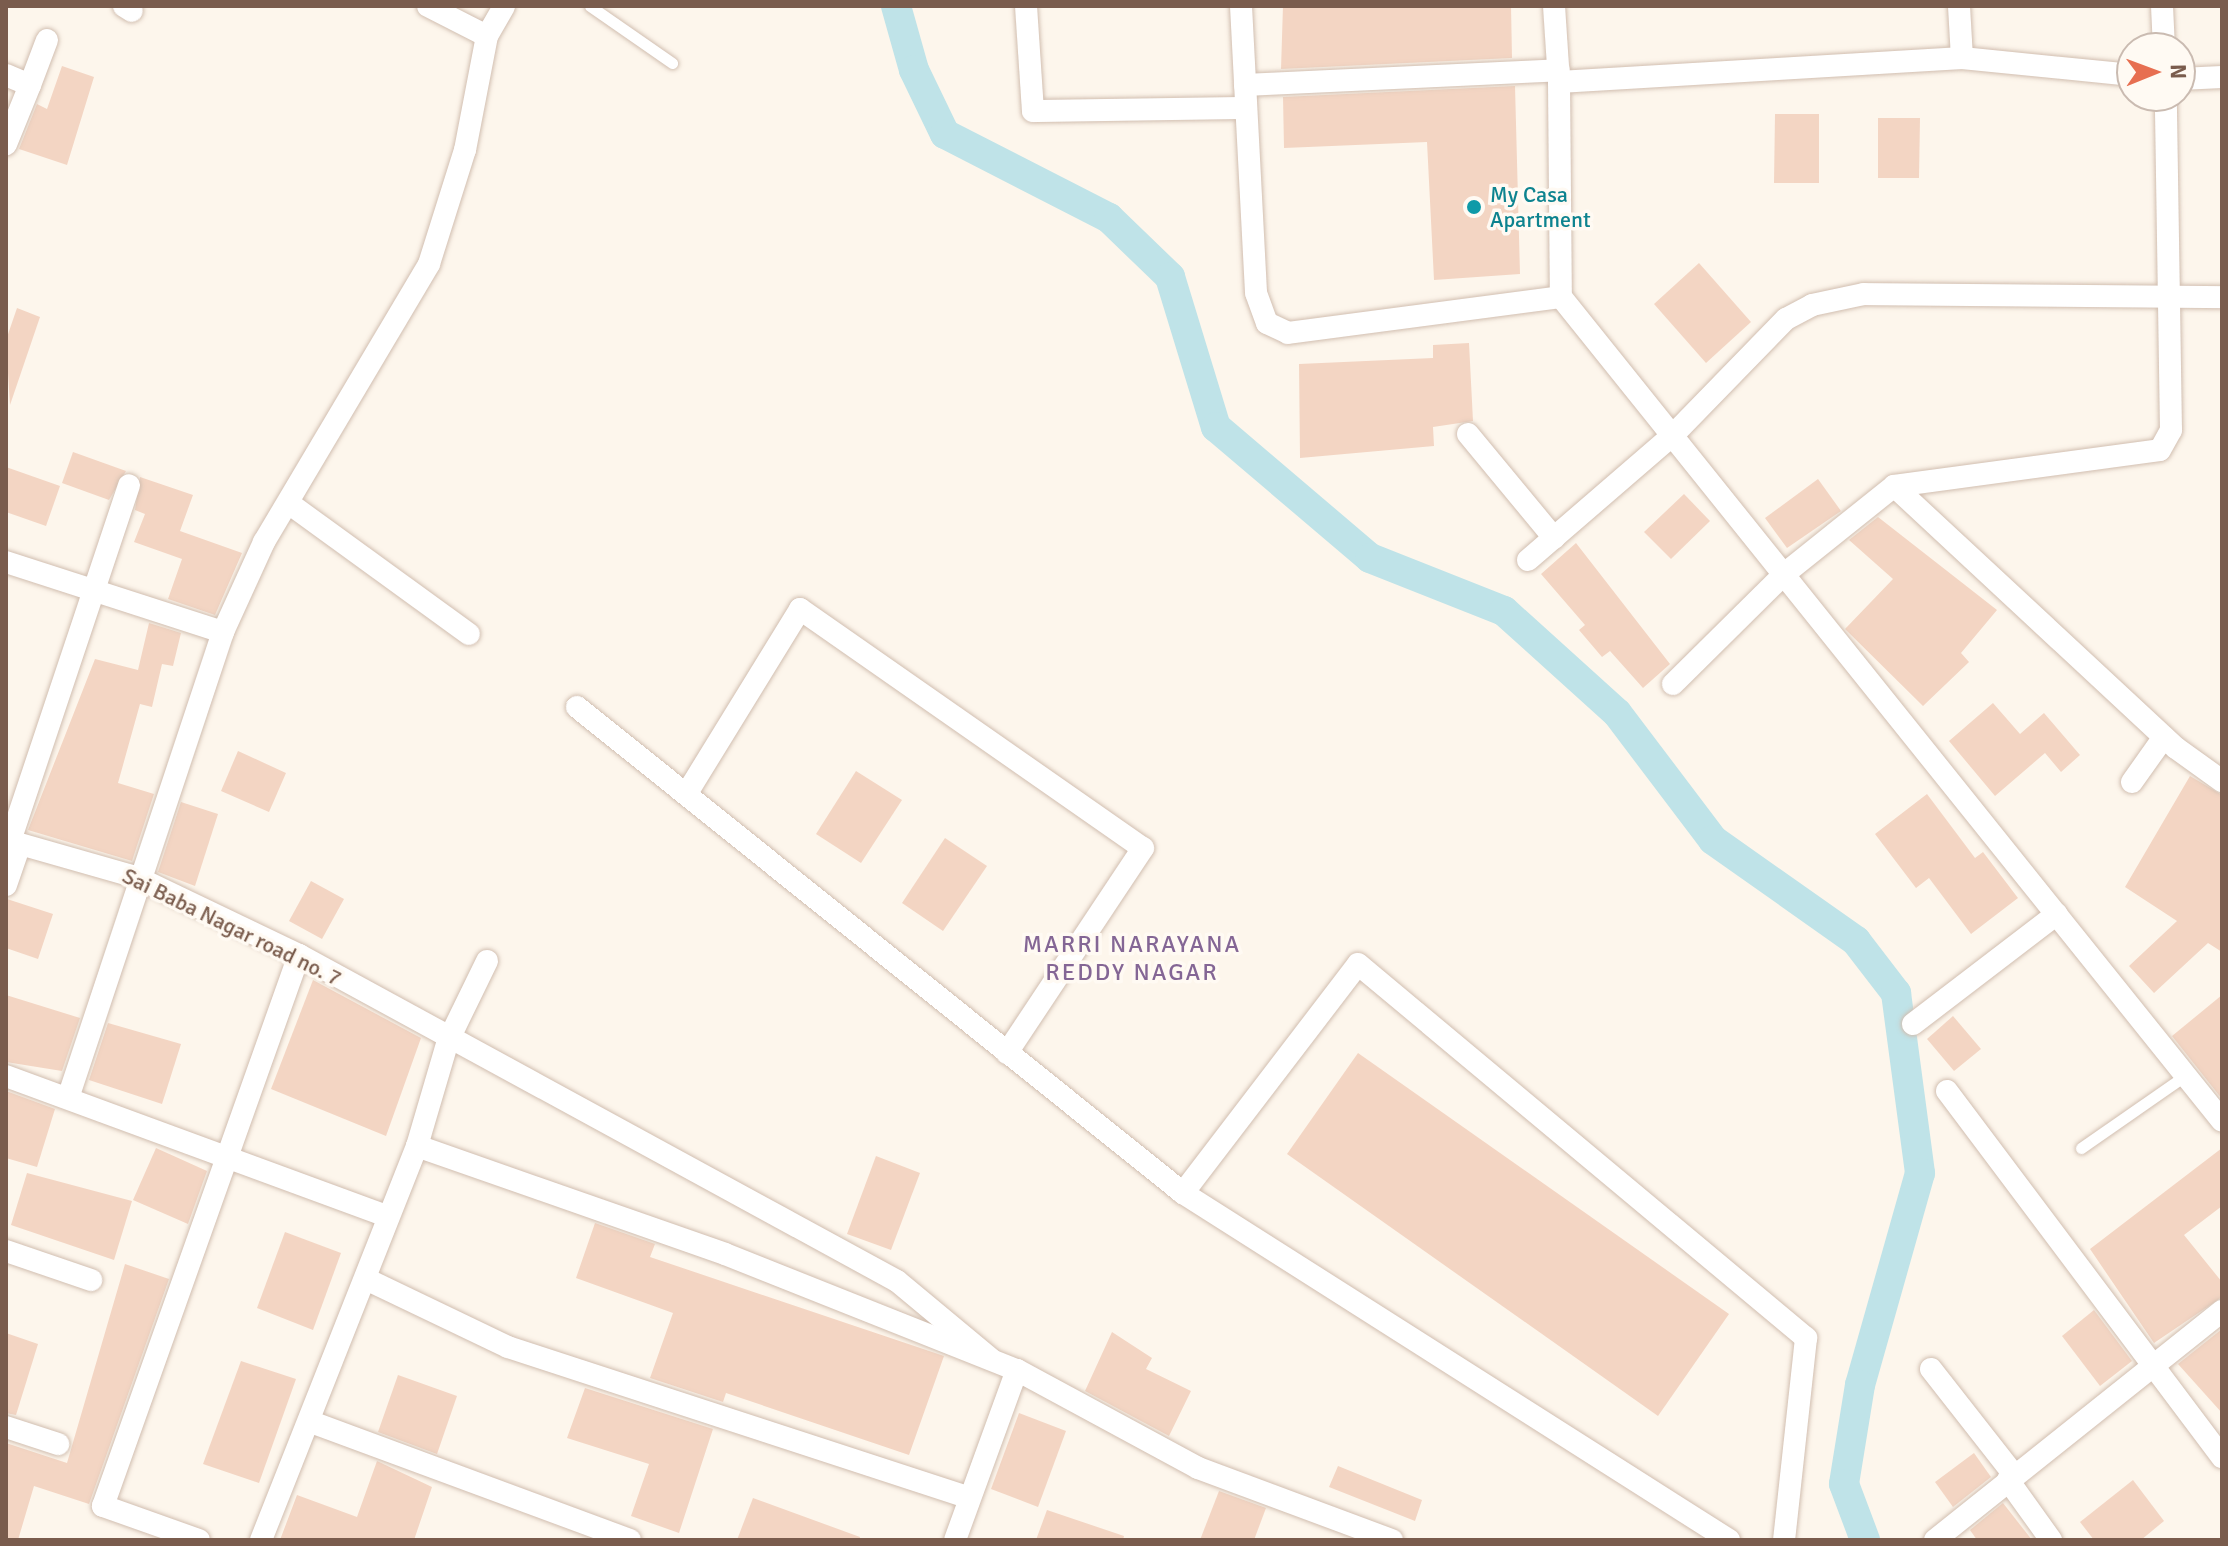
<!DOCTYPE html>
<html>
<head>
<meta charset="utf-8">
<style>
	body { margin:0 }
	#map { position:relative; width:2228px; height:1546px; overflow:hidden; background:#fdf6ec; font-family:Signika,sans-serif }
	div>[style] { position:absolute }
	.canal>* { height:30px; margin:-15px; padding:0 15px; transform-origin:15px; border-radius:15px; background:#bfe3e8 }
	.building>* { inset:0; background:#f3d5c3 }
	.roads { filter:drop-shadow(0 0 2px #d1beb0) drop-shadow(0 0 2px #d1beb0) }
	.lane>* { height:11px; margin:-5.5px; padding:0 5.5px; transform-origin:5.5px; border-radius:5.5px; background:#fff }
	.street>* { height:22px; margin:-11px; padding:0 11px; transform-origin:11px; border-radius:11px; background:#fff }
	.dots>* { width:22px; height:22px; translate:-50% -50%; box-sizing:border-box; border:4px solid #fffaf3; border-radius:50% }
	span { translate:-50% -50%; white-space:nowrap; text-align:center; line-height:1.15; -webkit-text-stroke:7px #fffaf3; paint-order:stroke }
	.culture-label { font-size:22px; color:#0d838f }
	.left { translate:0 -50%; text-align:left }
	.street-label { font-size:22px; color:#7a5c4d }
	.neighbourhood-label { font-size:24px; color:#846695; letter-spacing:2px }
	.frame { position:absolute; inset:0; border:8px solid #7a5c4d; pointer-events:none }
	.north { position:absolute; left:2116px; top:32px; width:80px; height:80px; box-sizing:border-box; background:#fffaf3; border:2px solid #cabbb1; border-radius:50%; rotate:89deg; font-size:22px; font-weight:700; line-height:32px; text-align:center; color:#7a5c4d }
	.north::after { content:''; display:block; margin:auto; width:28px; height:36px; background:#e76f51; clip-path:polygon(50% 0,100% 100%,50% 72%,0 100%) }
</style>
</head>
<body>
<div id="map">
	<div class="canal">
		<i style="left:896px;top:6px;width:66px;rotate:74.3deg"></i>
		<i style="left:914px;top:70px;width:71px;rotate:64.2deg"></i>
		<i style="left:945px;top:134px;width:184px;rotate:27.1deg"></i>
		<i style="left:1109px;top:218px;width:85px;rotate:44deg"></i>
		<i style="left:1170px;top:277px;width:157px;rotate:73deg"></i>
		<i style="left:1216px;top:427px;width:202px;rotate:40.4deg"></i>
		<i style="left:1370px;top:558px;width:144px;rotate:21.6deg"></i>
		<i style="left:1504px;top:611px;width:152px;rotate:42.1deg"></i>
		<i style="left:1617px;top:713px;width:159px;rotate:52.9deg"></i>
		<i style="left:1713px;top:840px;width:175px;rotate:35.2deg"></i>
		<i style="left:1856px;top:941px;width:66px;rotate:52.4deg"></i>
		<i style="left:1896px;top:993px;width:182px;rotate:82.4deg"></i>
		<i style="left:1920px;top:1173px;width:220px;rotate:105.8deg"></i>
		<i style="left:1860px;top:1385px;width:100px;rotate:99.2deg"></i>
		<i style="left:1844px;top:1484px;width:60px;rotate:69.4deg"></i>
	</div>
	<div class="building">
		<i style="clip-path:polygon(1283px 6px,1511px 6px,1512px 58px,1281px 69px)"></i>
		<i style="clip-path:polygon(62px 66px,94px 77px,67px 165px,19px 149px,37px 104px,47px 109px)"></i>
		<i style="clip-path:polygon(1515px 86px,1520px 274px,1434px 280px,1427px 142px,1284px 148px,1283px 97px)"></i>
		<i style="clip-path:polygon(1775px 114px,1819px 114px,1819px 183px,1774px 183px)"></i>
		<i style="clip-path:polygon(1878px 118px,1920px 118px,1919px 178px,1878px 178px)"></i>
		<i style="clip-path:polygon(1699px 263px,1751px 322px,1706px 363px,1654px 304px)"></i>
		<i style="clip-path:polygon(17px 308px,40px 317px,10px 405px,6px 340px)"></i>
		<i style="clip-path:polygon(1469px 343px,1473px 421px,1433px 427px,1434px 446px,1300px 458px,1299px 364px,1433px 358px,1433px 345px)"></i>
		<i style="clip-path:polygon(73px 452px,126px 471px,109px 500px,62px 483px)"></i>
		<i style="clip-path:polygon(6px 467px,60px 486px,46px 526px,6px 512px)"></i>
		<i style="clip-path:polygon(140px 477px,193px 495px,180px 531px,242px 553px,215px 615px,168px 599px,182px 559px,134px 542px,145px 514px,135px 510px)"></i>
		<i style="clip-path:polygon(1818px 479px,1841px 511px,1787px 548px,1765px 518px)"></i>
		<i style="clip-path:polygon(1684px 494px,1710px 521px,1671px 559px,1644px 532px)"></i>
		<i style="clip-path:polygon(1878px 517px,1997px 610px,1961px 653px,1969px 662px,1923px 706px,1845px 629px,1893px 579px,1849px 540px)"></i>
		<i style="clip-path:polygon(1576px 543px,1670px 664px,1643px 688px,1610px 651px,1602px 657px,1579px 630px,1585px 625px,1541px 574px)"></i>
		<i style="clip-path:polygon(149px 623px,181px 633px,173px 666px,162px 664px,152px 707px,140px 704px,118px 783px,154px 794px,132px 861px,28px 830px,95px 659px,138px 670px)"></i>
		<i style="clip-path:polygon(1993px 703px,2020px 734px,2044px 713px,2080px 755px,2061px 772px,2045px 753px,1995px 796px,1949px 741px)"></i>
		<i style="clip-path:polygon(238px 751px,286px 773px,269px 812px,221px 791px)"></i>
		<i style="clip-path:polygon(856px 771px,902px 800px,861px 863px,816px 834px)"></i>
		<i style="clip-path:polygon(2190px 776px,2222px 795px,2222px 952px,2208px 943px,2154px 993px,2129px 966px,2177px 921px,2125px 887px)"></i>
		<i style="clip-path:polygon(1927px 794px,1975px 858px,1983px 852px,2018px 898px,1971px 934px,1929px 878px,1916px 888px,1875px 834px)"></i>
		<i style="clip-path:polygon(181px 802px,218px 814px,195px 886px,158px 872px)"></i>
		<i style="clip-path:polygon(945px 838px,987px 866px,943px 931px,902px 903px)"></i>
		<i style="clip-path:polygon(311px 881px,344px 899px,322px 939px,289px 921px)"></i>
		<i style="clip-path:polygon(7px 899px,53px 914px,38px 959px,6px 948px)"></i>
		<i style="clip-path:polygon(313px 980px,421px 1038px,386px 1136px,271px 1089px)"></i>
		<i style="clip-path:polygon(6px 995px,80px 1018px,62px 1071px,6px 1062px)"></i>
		<i style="clip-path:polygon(2222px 995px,2222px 1099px,2172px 1036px)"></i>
		<i style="clip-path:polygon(1953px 1016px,1981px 1049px,1954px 1071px,1927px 1039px)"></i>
		<i style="clip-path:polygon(108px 1023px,181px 1044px,162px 1104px,89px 1080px)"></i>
		<i style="clip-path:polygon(1358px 1053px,1729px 1314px,1658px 1416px,1287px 1154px)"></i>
		<i style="clip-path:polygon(6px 1091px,55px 1109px,37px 1167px,6px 1158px)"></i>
		<i style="clip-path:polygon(156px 1148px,207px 1171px,188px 1224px,133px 1200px)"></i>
		<i style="clip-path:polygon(2222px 1148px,2222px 1206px,2184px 1235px,2222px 1282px,2222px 1297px,2154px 1343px,2090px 1249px)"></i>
		<i style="clip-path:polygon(876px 1156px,920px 1173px,891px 1250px,847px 1234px)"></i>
		<i style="clip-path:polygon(27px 1173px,132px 1201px,114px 1260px,11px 1225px)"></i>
		<i style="clip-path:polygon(595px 1223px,655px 1244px,650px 1257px,944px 1356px,909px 1455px,726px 1393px,723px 1402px,650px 1378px,673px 1313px,576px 1278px)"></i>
		<i style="clip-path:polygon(285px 1232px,341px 1253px,313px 1330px,257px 1308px)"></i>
		<i style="clip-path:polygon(125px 1264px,169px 1279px,89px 1504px,34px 1486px,18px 1540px,6px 1540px,6px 1443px,67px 1463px)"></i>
		<i style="clip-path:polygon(2094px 1310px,2132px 1361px,2100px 1386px,2062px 1336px)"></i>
		<i style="clip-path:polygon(2222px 1329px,2222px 1413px,2178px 1364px)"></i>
		<i style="clip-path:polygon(1112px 1332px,1152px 1358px,1146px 1369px,1191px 1391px,1169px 1436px,1085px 1391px)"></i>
		<i style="clip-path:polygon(6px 1333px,38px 1344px,16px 1415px,6px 1413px)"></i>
		<i style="clip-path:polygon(241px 1361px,296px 1379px,259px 1483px,203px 1464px)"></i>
		<i style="clip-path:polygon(398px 1375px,457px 1396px,437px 1454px,378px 1432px)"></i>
		<i style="clip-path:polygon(585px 1388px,713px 1429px,679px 1533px,631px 1516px,649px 1464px,567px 1438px)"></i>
		<i style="clip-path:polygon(1019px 1413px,1066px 1431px,1038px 1507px,991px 1489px)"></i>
		<i style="clip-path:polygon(1974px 1453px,1991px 1477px,1953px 1507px,1935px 1482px)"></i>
		<i style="clip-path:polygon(377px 1461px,432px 1487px,414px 1540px,280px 1540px,297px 1495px,357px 1517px)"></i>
		<i style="clip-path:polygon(1338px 1466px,1422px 1500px,1415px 1521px,1329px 1487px)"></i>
		<i style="clip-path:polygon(2133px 1480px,2164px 1521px,2141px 1540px,2094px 1540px,2080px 1522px)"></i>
		<i style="clip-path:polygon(1219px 1491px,1266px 1508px,1254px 1540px,1200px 1540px)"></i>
		<i style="clip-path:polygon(753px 1498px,860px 1537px,859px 1540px,737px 1540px)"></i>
		<i style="clip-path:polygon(2003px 1503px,2032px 1540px,1977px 1540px,1970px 1530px)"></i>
		<i style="clip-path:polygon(1047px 1510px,1124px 1536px,1123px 1540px,1036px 1540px)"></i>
	</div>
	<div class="roads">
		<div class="lane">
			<i style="left:590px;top:6px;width:100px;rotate:34.8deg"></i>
			<i style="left:2081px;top:1148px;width:128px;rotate:-34.8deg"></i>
		</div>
		<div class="street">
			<i style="left:124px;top:6px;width:9px;rotate:32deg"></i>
			<i style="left:428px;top:6px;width:66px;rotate:27deg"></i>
			<i style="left:1026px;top:6px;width:105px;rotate:86.2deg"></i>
			<i style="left:1033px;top:111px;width:213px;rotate:-0.8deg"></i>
			<i style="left:1241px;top:6px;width:287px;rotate:87deg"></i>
			<i style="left:1256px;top:293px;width:32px;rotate:70deg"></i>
			<i style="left:1267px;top:323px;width:23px;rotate:25deg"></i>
			<i style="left:1288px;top:333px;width:275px;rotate:-7.5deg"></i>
			<i style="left:1554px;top:6px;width:76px;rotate:86.2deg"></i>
			<i style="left:1559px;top:82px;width:404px;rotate:-3.4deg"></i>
			<i style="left:1962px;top:58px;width:171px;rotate:5.7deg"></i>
			<i style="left:1959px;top:6px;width:52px;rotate:86.7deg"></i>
			<i style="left:2162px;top:6px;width:42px;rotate:87.3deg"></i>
			<i style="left:6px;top:75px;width:26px;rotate:23deg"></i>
			<i style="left:30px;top:85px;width:64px;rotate:112.1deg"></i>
			<i style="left:2180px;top:79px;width:42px;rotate:-2.7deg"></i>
			<i style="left:1559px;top:82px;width:215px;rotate:89.5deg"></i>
			<i style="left:1561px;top:297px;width:1056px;rotate:51.26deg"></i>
			<i style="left:30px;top:85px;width:48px;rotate:-69.3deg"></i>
			<i style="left:1245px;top:85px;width:314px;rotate:-2.7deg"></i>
			<i style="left:1468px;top:434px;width:135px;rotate:50.4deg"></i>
			<i style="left:1894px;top:486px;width:385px;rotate:42.9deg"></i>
			<i style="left:2176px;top:748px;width:57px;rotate:35.7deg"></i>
			<i style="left:290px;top:504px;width:221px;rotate:36deg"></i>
			<i style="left:1528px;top:560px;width:194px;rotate:-40.8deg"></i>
			<i style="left:1675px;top:433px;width:159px;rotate:-45.8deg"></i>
			<i style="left:1786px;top:319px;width:30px;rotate:-28deg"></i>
			<i style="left:1812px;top:305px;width:53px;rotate:-11.9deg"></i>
			<i style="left:1864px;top:294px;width:358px;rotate:0.5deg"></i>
			<i style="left:6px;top:562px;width:228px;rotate:17.9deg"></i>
			<i style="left:1673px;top:684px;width:155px;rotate:-44.7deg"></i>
			<i style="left:1783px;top:575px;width:142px;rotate:-38.7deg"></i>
			<i style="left:1894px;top:486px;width:268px;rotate:-7.7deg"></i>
			<i style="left:2160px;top:450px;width:23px;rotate:-61deg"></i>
			<i style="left:2171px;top:430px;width:334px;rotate:-90.9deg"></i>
			<i style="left:577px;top:707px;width:777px;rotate:38.73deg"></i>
			<i style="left:1183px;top:1193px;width:288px;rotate:-52.6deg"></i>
			<i style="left:1358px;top:964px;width:584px;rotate:39.86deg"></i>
			<i style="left:1806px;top:1338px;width:203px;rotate:96.2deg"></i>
			<i style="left:2132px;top:782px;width:55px;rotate:-54.6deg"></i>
			<i style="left:687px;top:793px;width:216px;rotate:-58.4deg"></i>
			<i style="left:800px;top:609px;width:418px;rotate:34.9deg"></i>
			<i style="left:1143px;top:848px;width:246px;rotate:123.6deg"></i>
			<i style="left:6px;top:840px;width:135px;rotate:15.9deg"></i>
			<i style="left:136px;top:877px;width:181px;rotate:25.6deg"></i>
			<i style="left:299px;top:955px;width:681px;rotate:28.6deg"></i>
			<i style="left:897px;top:1281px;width:122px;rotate:39.7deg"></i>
			<i style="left:10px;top:841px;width:375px;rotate:-71.5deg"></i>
			<i style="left:6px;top:885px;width:43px;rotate:-71.1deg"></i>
			<i style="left:1913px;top:1024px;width:181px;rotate:-37.4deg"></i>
			<i style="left:6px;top:1076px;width:406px;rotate:20.2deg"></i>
			<i style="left:1947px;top:1091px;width:458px;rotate:53.1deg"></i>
			<i style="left:69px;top:1095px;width:488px;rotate:-71.6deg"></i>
			<i style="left:223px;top:632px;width:99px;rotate:-65.5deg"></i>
			<i style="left:264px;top:542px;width:323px;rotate:-59.3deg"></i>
			<i style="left:429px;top:264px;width:120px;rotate:-72.5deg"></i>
			<i style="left:465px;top:150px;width:116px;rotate:-79.1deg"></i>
			<i style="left:487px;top:36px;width:34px;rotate:-60deg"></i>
			<i style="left:417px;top:1146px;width:326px;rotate:19.3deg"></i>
			<i style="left:725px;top:1254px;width:314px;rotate:21.7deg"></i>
			<i style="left:1183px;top:1193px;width:647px;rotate:32.44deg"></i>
			<i style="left:6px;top:1251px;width:90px;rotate:18.8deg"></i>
			<i style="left:366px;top:1279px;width:157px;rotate:25.6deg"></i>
			<i style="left:508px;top:1347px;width:484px;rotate:18.1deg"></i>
			<i style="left:1931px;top:1369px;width:135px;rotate:51.9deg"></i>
			<i style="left:311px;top:1422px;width:340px;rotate:20.3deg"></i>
			<i style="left:6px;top:1427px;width:55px;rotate:18.1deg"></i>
			<i style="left:2008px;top:1480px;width:74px;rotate:54.4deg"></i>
			<i style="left:199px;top:1540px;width:102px;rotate:-160.5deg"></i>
			<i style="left:103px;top:1506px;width:585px;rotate:-70.42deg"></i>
			<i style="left:261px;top:1540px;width:424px;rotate:-68.4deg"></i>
			<i style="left:417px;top:1146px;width:109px;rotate:-73.6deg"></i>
			<i style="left:448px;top:1041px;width:89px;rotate:-64deg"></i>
			<i style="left:955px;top:1540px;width:181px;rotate:-70deg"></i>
			<i style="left:1017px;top:1370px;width:206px;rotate:28.4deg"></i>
			<i style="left:1198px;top:1468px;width:207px;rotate:20.4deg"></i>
			<i style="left:1935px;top:1540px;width:367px;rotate:-38.6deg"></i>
		</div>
	</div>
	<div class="dots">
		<i style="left:1474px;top:207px;background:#0f9aa8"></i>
	</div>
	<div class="culture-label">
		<span class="left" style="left:1490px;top:207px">My Casa<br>Apartment</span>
	</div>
	<div class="street-label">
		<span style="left:232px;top:927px;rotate:26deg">Sai Baba Nagar road no. 7</span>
	</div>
	<div class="neighbourhood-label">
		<span style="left:1132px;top:959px">MARRI NARAYANA<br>REDDY NAGAR</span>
	</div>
	<div class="frame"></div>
	<div class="north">N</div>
</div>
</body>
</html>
